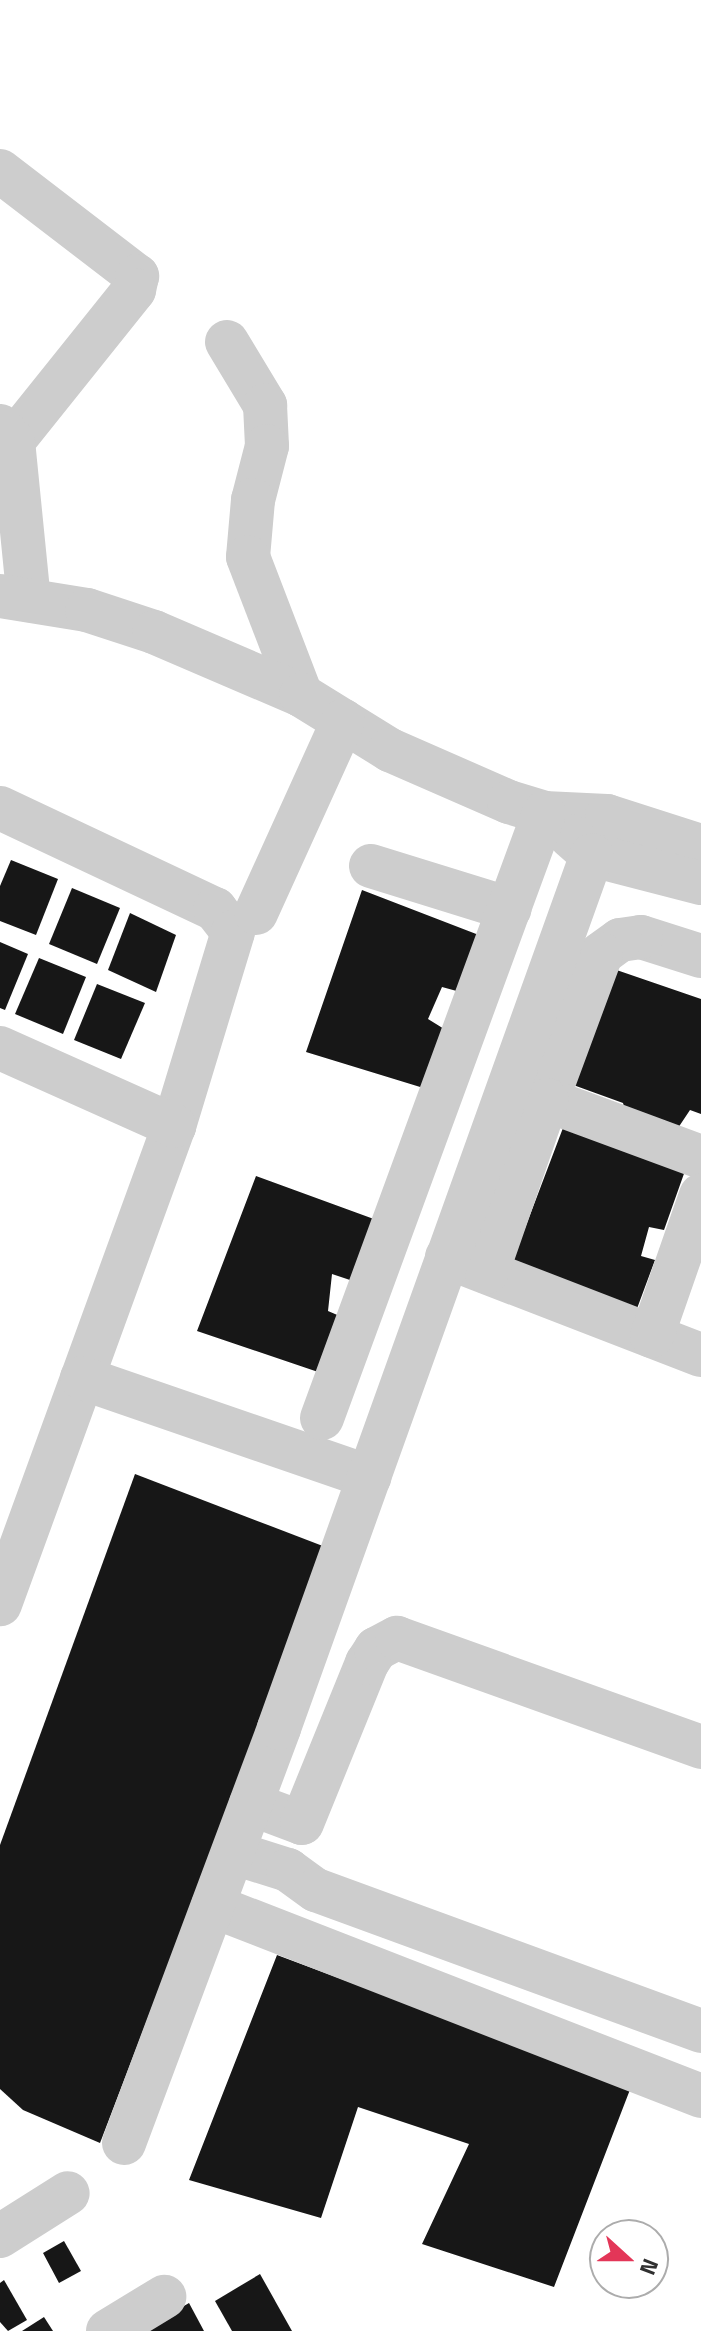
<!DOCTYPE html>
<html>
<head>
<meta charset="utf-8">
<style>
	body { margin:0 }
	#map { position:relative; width:701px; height:2331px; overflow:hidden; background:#fff; font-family:"Titillium Web",sans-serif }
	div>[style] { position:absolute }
	.building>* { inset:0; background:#171717 }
	.minor>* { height:44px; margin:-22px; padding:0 22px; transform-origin:22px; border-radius:22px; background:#cdcdcd }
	span { translate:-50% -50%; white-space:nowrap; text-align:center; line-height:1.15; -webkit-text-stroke:8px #fff; paint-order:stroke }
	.north { position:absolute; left:589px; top:2219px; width:80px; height:80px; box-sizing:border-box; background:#fff; border:2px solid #acacac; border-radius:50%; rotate:111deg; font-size:22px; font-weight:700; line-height:32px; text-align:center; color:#303030 }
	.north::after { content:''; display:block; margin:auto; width:28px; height:36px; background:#e33658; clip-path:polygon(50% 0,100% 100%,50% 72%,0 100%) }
</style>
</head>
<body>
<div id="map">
	<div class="building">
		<i style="clip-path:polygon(11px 860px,58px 879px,36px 935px,0 921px,0 886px)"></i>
		<i style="clip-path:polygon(72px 888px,120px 908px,97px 964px,49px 944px)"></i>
		<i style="clip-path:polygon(362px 890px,484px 937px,464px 993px,442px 987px,428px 1019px,449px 1032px,430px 1090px,306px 1052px)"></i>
		<i style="clip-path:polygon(130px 913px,176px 935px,156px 992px,108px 970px)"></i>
		<i style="clip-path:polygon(0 942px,28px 954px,5px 1010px,0 1008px)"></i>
		<i style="clip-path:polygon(39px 958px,86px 977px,63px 1034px,15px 1014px)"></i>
		<i style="clip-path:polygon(602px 965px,701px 999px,701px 1114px,690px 1110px,674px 1134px,628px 1121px,623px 1103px,565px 1082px)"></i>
		<i style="clip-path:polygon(97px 984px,145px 1003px,121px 1059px,74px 1040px)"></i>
		<i style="clip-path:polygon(566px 1120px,686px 1168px,664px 1230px,649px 1227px,641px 1256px,655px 1260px,635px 1314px,508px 1273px)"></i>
		<i style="clip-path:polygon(256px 1176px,382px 1222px,359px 1283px,332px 1274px,328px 1311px,349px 1320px,324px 1374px,197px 1331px)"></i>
		<i style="clip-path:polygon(135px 1474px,328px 1548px,100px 2143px,23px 2110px,0 2089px,0 1845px)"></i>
		<i style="clip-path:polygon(277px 1955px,631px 2087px,554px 2287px,422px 2244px,469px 2144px,358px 2107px,321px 2218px,189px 2180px)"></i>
		<i style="clip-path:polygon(64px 2241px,81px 2271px,59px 2283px,43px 2253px)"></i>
		<i style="clip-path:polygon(260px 2274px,292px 2331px,232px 2331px,215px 2301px)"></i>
		<i style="clip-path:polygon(4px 2280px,27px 2320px,8px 2331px,0 2322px,0 2283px)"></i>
		<i style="clip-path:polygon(189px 2303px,204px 2331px,141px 2331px)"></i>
		<i style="clip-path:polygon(44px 2317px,53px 2331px,22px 2331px)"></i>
	</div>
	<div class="minor">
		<i style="left:0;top:171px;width:173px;rotate:37.5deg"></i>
		<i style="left:137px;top:276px;width:14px;rotate:102deg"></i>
		<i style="left:134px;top:290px;width:193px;rotate:128.7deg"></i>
		<i style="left:227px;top:342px;width:74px;rotate:58.9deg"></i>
		<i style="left:265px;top:405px;width:41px;rotate:87.2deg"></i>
		<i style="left:267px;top:446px;width:56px;rotate:104.5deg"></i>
		<i style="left:253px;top:500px;width:57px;rotate:95deg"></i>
		<i style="left:248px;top:557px;width:148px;rotate:69deg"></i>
		<i style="left:0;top:426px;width:20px;rotate:49deg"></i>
		<i style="left:13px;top:441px;width:160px;rotate:84.3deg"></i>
		<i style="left:0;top:596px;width:88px;rotate:9.1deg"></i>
		<i style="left:87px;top:610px;width:71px;rotate:18.2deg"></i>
		<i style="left:154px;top:632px;width:160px;rotate:23.2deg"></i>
		<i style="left:301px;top:695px;width:105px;rotate:31.7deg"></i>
		<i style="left:390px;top:750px;width:130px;rotate:23.6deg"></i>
		<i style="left:509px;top:802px;width:37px;rotate:17deg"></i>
		<i style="left:544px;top:813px;width:63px;rotate:2.7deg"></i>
		<i style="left:607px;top:816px;width:99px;rotate:17.7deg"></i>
		<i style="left:0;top:808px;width:238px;rotate:25.2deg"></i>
		<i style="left:215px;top:909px;width:29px;rotate:52deg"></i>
		<i style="left:233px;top:932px;width:203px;rotate:106.9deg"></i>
		<i style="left:174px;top:1126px;width:509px;rotate:110deg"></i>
		<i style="left:570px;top:836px;width:29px;rotate:41deg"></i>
		<i style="left:592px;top:855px;width:113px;rotate:14.4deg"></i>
		<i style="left:371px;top:866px;width:145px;rotate:17.2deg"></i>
		<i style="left:256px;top:913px;width:211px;rotate:-65.6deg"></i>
		<i style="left:701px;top:956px;width:63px;rotate:-162.4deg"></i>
		<i style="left:641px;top:937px;width:21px;rotate:172deg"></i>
		<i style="left:620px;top:940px;width:24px;rotate:144deg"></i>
		<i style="left:601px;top:954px;width:156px;rotate:110.3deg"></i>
		<i style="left:547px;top:1100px;width:164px;rotate:20.3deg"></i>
		<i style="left:0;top:1048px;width:191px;rotate:24.1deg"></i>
		<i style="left:447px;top:1257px;width:272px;rotate:21.1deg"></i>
		<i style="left:487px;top:1272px;width:182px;rotate:-70.8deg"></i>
		<i style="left:652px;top:1336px;width:149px;rotate:-70.8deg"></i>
		<i style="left:82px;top:1378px;width:304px;rotate:19deg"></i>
		<i style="left:322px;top:1418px;width:644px;rotate:-69.85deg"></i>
		<i style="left:251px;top:1804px;width:54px;rotate:20.4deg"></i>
		<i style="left:302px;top:1823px;width:173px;rotate:-67.9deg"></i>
		<i style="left:367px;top:1663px;width:17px;rotate:-57deg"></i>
		<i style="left:376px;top:1649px;width:24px;rotate:-28deg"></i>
		<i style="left:397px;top:1638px;width:323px;rotate:19.7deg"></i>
		<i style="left:234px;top:1853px;width:57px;rotate:17.5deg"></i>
		<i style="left:288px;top:1870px;width:34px;rotate:36deg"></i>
		<i style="left:316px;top:1890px;width:410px;rotate:20.1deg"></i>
		<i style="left:213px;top:1906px;width:524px;rotate:21.27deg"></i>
		<i style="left:124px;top:2143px;width:443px;rotate:-69.5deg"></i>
		<i style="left:279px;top:1728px;width:927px;rotate:-70.28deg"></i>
		<i style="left:0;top:2236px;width:80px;rotate:-32.3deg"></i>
		<i style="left:108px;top:2331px;width:66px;rotate:-31.3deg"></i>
	</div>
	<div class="north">N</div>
</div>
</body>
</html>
